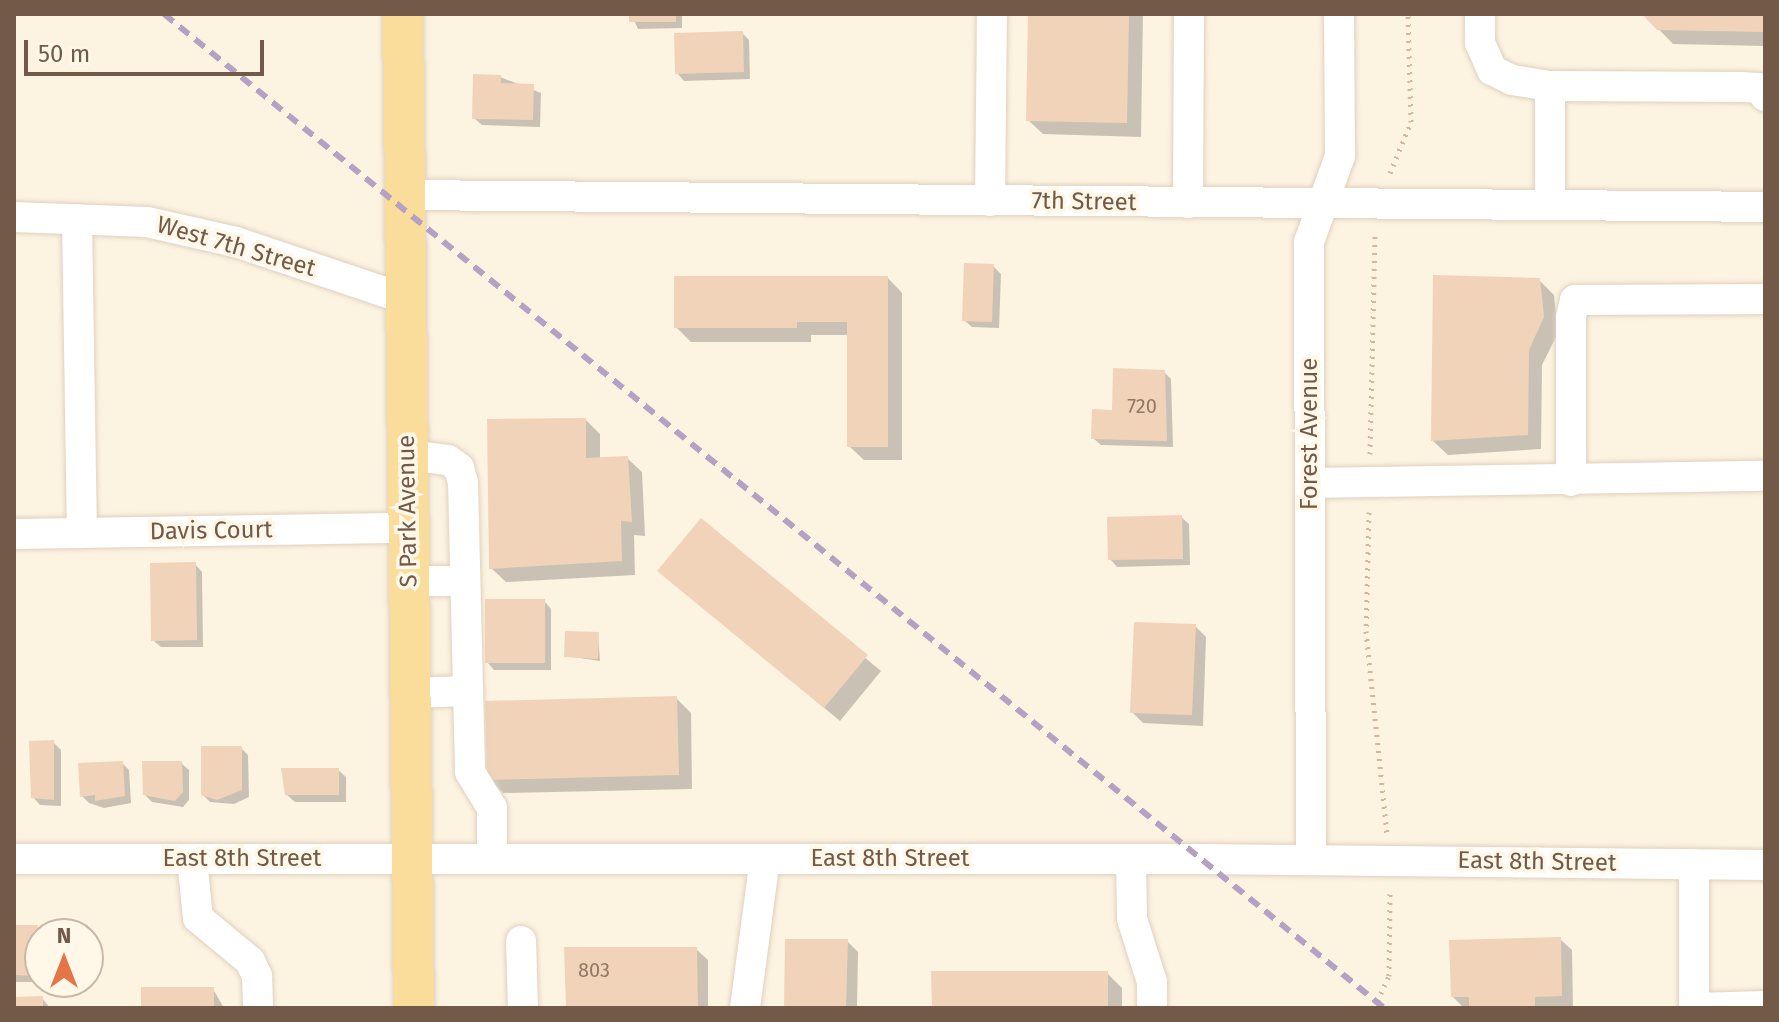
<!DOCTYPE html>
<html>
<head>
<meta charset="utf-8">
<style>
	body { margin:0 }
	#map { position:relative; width:1779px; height:1022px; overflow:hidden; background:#fcf3e1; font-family:"Fira Sans",sans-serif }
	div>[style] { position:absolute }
	.shadow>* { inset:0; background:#0003 }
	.building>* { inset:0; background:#f1d3b9 }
	.path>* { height:5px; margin-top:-2.5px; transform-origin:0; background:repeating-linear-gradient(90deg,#d5b69d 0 2px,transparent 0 8px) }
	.roads { filter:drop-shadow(0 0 2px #e0d0bd) drop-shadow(0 0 2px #e0d0bd) }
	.minor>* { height:30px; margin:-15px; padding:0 15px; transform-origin:15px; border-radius:15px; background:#fff }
	.major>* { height:40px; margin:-20px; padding:0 20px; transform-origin:20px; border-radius:20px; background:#fadd9a }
	.rail>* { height:6px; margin-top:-3px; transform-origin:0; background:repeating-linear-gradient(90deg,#b6a1c4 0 12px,transparent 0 20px) }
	span { translate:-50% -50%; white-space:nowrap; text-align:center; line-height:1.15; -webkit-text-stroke:7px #fff7e7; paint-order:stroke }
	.number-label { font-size:20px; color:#927864 }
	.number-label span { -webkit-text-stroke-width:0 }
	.street-label { font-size:24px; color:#735a48 }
	.frame { position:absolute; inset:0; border:16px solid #735a48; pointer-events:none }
	.north { position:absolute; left:24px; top:918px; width:80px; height:80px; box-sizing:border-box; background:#fff7e7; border:2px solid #c7b8a7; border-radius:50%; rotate:0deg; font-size:22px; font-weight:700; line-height:32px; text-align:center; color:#735a48 }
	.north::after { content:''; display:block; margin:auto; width:28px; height:36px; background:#e57447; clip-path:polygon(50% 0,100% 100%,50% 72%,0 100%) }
	.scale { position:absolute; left:24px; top:40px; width:240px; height:36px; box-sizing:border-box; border:4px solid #735a48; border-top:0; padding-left:10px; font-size:24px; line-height:28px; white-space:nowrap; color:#735a48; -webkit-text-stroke:6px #fff7e7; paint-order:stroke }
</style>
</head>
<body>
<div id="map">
	<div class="shadow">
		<i style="clip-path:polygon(631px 14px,682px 14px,682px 28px,638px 29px)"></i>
		<i style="clip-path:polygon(1030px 14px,1143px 14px,1141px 137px,1043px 134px,1028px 120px)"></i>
		<i style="clip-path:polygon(1644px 14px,1765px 14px,1765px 46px,1673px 44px)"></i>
		<i style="clip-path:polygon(742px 33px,749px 40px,750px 79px,684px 81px,677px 73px)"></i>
		<i style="clip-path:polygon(500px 77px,541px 93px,540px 127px,482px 125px,474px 118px)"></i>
		<i style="clip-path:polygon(993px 266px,1001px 274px,999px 328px,972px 327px,964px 320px)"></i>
		<i style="clip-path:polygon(888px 278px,902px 293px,902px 460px,864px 460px,849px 446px,849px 335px,811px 335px,811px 342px,691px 342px,676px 327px)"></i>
		<i style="clip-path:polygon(1539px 280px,1554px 295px,1558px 333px,1542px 365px,1541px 449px,1448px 455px,1433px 441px)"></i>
		<i style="clip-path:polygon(1164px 372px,1171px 379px,1173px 447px,1101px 445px,1093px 438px,1114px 412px)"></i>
		<i style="clip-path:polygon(586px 420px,600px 434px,600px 459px,627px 458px,642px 472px,645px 536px,634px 535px,635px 575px,506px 582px,491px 568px)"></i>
		<i style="clip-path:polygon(1181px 517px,1189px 524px,1190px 565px,1117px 567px,1110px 559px)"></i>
		<i style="clip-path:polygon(701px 521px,881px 671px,840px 721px,659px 571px)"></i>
		<i style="clip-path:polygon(195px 564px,202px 572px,203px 647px,161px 647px,153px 640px)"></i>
		<i style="clip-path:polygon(544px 601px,551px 609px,551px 670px,494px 670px,487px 662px)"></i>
		<i style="clip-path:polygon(1195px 626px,1206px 637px,1203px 726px,1143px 723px,1132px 712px)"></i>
		<i style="clip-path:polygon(598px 634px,600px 661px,566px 656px)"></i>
		<i style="clip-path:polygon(676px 698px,691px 713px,692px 789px,503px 793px,489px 779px)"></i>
		<i style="clip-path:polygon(53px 742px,61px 750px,61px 806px,40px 805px,33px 797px)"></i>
		<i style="clip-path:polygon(241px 748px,248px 755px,249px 797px,234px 804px,210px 802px,203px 795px)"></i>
		<i style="clip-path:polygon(122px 763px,129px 770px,131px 803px,104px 808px,89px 803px,82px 796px)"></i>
		<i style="clip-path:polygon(181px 763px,189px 770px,189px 800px,183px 807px,152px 802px,145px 795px)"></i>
		<i style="clip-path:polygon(338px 770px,346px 777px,346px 802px,295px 802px,287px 795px)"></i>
		<i style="clip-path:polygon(37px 927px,43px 934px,43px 982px,14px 982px,14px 936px)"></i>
		<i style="clip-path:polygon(1560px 939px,1572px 950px,1573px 1007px,1464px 1008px,1453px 997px)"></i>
		<i style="clip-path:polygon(847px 941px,858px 952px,857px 1008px,786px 1008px)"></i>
		<i style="clip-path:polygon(696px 949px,708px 960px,708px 1008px,568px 1008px)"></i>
		<i style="clip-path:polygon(1107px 973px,1122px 988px,1122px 1008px,933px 1008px)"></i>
		<i style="clip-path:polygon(213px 989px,224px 1008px,143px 1008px)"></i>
		<i style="clip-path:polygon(42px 998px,50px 1008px,14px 1008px,14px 999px)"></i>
	</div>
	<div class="building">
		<i style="clip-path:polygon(629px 14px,676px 14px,676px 22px,629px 22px)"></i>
		<i style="clip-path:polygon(1028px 14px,1129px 14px,1127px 123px,1026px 121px)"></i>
		<i style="clip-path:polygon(1642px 14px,1765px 14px,1765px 32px,1657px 30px)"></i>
		<i style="clip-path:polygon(743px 31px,744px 72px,675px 74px,674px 33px)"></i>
		<i style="clip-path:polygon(473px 74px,501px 75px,501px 83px,534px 84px,533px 120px,472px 119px)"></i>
		<i style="clip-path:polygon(964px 263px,994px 264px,992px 322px,962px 321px)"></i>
		<i style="clip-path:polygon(1433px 275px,1540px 278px,1544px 317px,1529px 350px,1528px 435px,1431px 441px)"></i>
		<i style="clip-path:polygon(674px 276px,888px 276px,888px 447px,847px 447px,847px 322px,797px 322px,797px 328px,674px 328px)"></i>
		<i style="clip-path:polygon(1113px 368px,1165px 370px,1167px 441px,1091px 439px,1092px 409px,1112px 410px)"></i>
		<i style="clip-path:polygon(586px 418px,586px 458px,628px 456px,632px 522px,621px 521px,622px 561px,489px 569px,487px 419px)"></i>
		<i style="clip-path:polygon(1182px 515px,1183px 559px,1108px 560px,1107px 517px)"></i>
		<i style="clip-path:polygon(701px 518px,868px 655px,824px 708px,657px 571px)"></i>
		<i style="clip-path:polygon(196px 562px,197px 640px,151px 641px,150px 563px)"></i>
		<i style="clip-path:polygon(485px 599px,545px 599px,545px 663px,485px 663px)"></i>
		<i style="clip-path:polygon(1134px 622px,1196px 624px,1192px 715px,1130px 713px)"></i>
		<i style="clip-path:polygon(565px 631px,599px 632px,598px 659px,564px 657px)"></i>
		<i style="clip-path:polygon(677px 696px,679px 775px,487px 780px,485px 701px)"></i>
		<i style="clip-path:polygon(54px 740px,54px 800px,31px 798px,29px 741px)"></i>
		<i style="clip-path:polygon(201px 746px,242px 746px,242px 790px,217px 800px,201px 795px)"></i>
		<i style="clip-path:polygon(123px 761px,125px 796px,95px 801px,95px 795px,80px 797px,78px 763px)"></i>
		<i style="clip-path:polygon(142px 761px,182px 761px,183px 792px,175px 801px,143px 795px)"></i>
		<i style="clip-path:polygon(281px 768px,339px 768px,339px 795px,285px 795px)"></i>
		<i style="clip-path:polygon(15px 925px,38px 925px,37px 976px,14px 975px)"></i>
		<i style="clip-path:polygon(1561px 937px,1562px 996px,1535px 997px,1535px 1008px,1469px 1008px,1469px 997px,1451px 997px,1449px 940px)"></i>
		<i style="clip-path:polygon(785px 939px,848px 939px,846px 1008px,784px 1008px)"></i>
		<i style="clip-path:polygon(564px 947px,697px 947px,698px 1008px,566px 1008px)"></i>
		<i style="clip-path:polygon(931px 971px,1108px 971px,1108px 1008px,932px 1008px)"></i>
		<i style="clip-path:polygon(141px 987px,214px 987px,214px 1008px,141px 1008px)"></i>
		<i style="clip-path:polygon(43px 996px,43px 1008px,14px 1008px,14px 997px)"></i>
	</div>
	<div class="path">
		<i style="left:1390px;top:173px;width:55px;rotate:-67.6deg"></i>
		<i style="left:1411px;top:122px;width:108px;rotate:-91.6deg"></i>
		<i style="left:1370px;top:454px;width:222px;rotate:-88.7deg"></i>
		<i style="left:1369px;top:512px;width:119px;rotate:91.4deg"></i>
		<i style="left:1366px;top:631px;width:203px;rotate:84.1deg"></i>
		<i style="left:1374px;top:1008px;width:35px;rotate:-65deg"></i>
		<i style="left:1389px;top:976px;width:86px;rotate:-89.3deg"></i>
	</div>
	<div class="roads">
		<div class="minor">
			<i style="left:1480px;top:14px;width:29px;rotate:90deg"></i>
			<i style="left:1480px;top:43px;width:30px;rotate:66deg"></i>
			<i style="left:1492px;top:70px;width:22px;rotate:27deg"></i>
			<i style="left:1512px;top:80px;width:38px;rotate:9deg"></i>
			<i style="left:1550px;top:86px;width:193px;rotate:0.3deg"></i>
			<i style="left:1743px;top:87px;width:16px;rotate:4deg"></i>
			<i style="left:1759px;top:88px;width:10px;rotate:53deg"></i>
			<i style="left:402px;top:195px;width:1363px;rotate:0.5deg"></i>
			<i style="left:990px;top:201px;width:187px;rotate:-89.4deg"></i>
			<i style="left:1188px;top:203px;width:189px;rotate:-89.7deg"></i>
			<i style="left:1550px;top:205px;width:119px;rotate:-90deg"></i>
			<i style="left:14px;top:217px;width:133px;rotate:2.2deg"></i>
			<i style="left:147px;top:222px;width:91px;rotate:12.7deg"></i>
			<i style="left:236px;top:242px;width:178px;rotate:18.6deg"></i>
			<i style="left:77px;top:219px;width:314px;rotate:89.1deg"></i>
			<i style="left:407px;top:455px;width:41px;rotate:7deg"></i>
			<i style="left:448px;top:460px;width:14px;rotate:36deg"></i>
			<i style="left:459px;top:468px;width:16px;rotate:75deg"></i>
			<i style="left:463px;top:483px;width:289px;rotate:88.6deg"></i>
			<i style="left:470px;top:772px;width:42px;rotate:58.6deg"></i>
			<i style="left:492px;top:808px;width:51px;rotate:90deg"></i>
			<i style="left:1571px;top:481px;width:164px;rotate:-90deg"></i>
			<i style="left:1571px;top:317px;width:17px;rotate:-77deg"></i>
			<i style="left:1575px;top:300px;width:190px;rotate:-0.3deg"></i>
			<i style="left:1310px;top:483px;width:455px;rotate:-0.9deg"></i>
			<i style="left:14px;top:534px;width:394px;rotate:-0.9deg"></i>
			<i style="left:409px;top:581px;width:56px"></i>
			<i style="left:409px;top:693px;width:59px;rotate:-1.9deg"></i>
			<i style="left:14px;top:859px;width:1186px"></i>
			<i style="left:1200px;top:859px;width:565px;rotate:0.61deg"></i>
			<i style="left:192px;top:859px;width:59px;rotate:84.2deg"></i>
			<i style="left:198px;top:918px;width:67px;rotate:39.6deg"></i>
			<i style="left:250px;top:961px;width:17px;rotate:65deg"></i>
			<i style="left:257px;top:976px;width:32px;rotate:88deg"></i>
			<i style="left:1131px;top:859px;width:60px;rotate:89deg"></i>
			<i style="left:1132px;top:919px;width:66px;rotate:72.4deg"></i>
			<i style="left:1152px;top:982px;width:26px;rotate:90deg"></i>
			<i style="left:1311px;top:860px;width:618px;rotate:-90.19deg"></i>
			<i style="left:1309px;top:242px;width:91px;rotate:-70.2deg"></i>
			<i style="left:1340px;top:156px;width:142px;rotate:-90.4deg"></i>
			<i style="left:1694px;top:864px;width:144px;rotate:90deg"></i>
			<i style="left:521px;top:941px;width:67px;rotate:88.3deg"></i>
			<i style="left:745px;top:1008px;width:150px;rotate:-82.4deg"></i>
			<i style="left:1694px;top:1008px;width:71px;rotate:-1.6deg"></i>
		</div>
		<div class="major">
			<i style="left:403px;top:14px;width:994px;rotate:89.37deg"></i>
		</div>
	</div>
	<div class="rail">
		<i style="left:164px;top:14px;width:1574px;rotate:39.17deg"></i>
	</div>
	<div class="number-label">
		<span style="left:1142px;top:406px">720</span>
		<span style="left:594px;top:970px">803</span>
	</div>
	<div class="street-label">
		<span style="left:1084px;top:202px;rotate:1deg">7th Street</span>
		<span style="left:236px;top:247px;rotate:16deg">West 7th Street</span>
		<span style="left:1310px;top:434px;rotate:-90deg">Forest Avenue</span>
		<span style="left:408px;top:511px;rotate:-91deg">S Park Avenue</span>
		<span style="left:211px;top:531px;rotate:-1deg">Davis Court</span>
		<span style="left:242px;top:859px">East 8th Street</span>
		<span style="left:890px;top:859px">East 8th Street</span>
		<span style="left:1537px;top:862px;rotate:1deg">East 8th Street</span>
	</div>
	<div class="frame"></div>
	<div class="north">N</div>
	<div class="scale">50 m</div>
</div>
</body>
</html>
